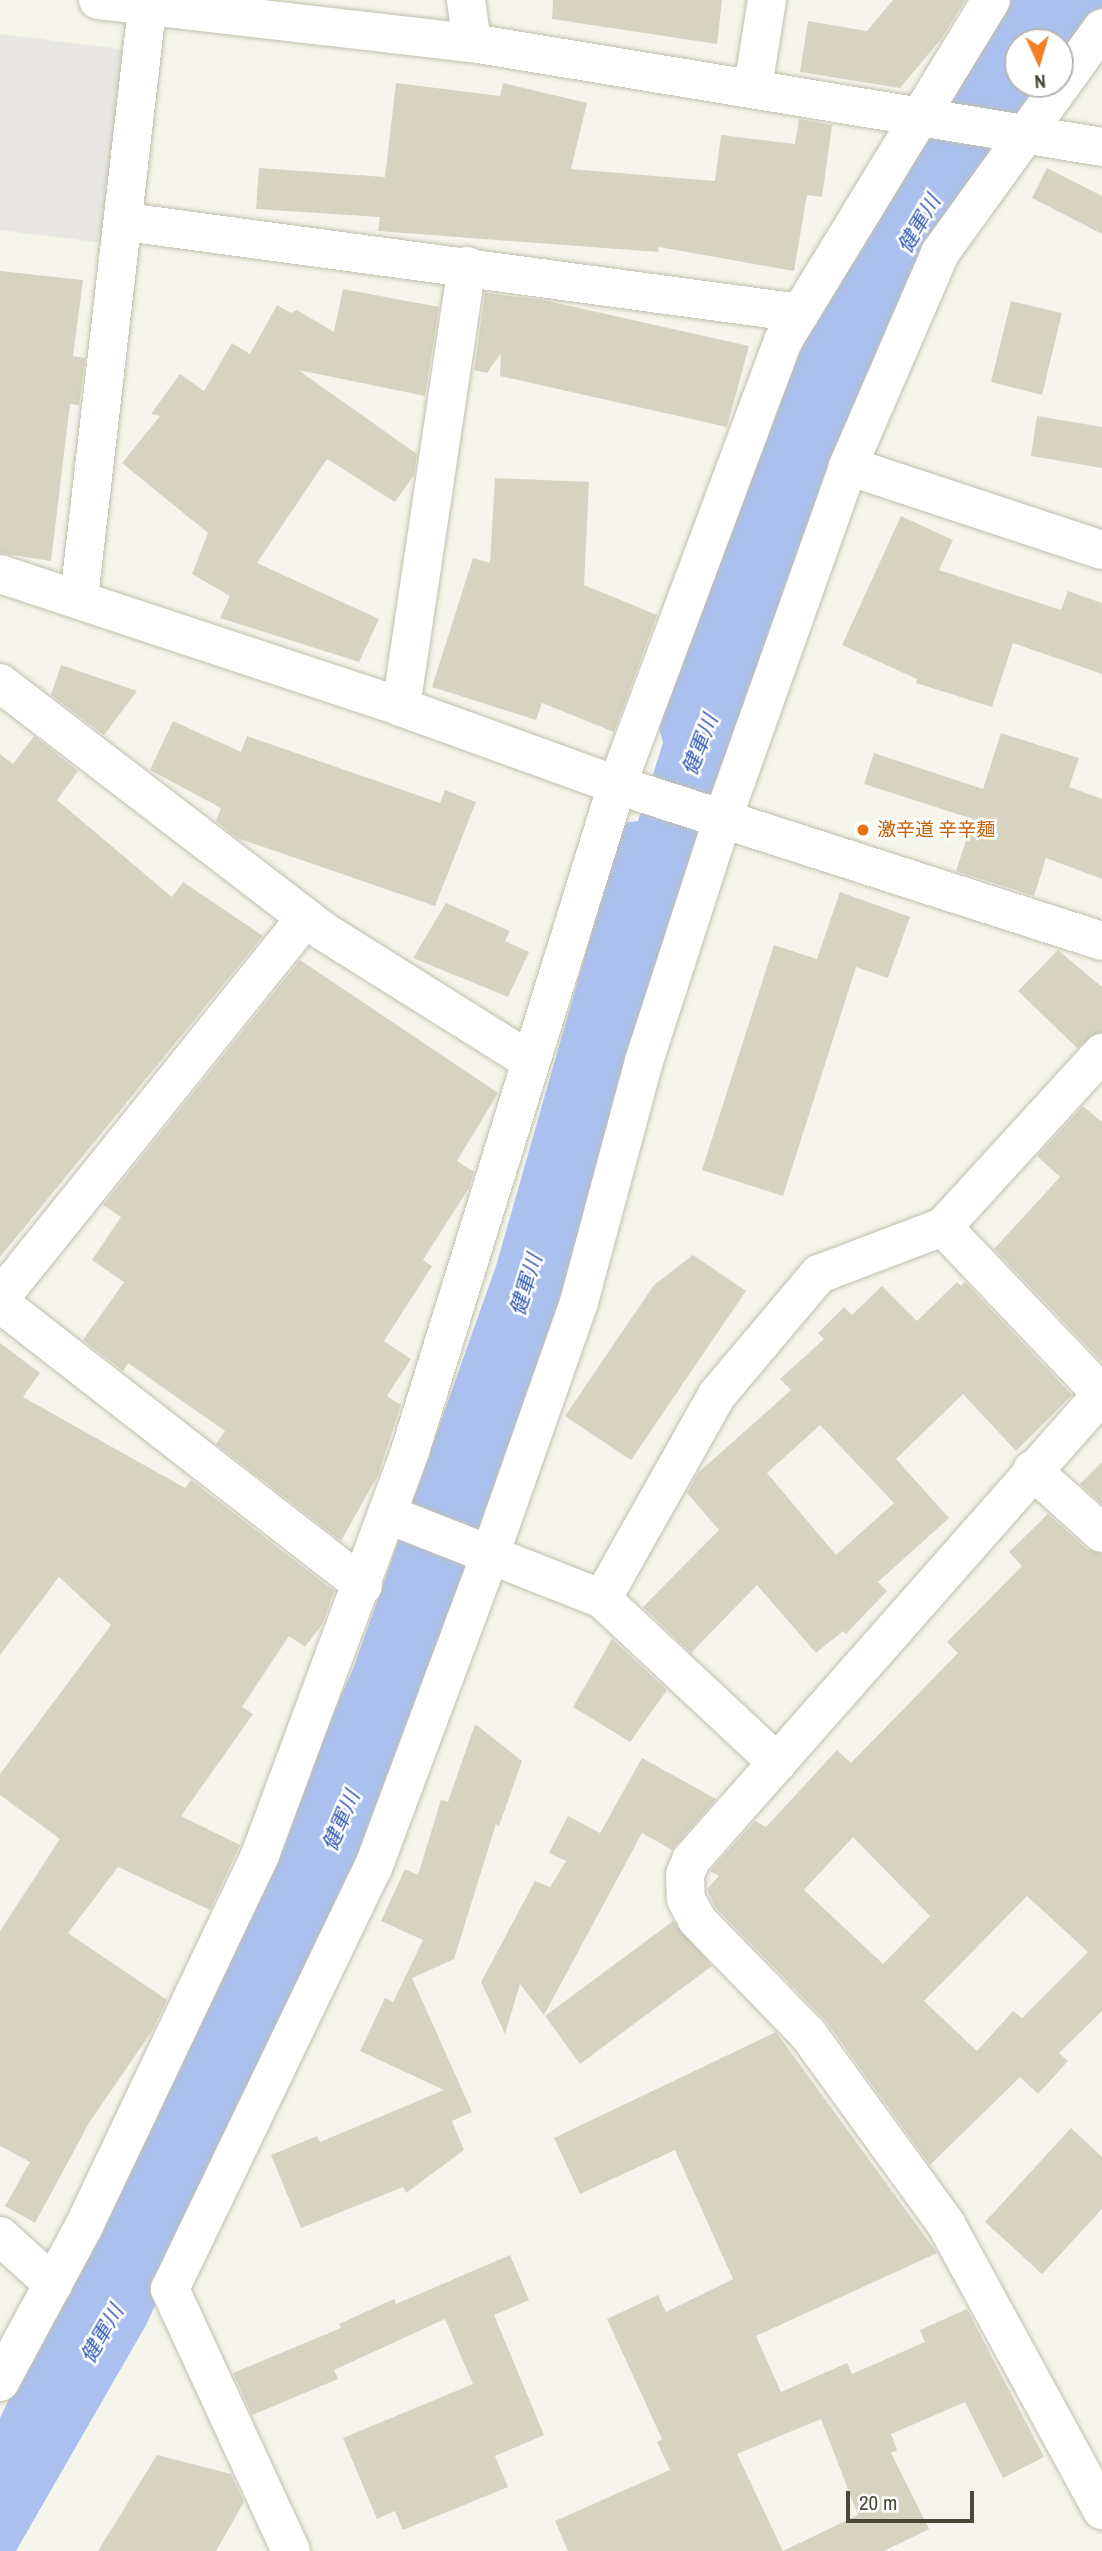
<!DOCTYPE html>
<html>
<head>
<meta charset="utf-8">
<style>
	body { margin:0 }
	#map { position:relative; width:1102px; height:2551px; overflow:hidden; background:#f5f5eb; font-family:"Archivo Narrow","Noto Sans JP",sans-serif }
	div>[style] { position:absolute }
	.parking>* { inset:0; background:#e7e6e2 }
	.water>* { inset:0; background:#abc0ee }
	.building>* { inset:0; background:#d6d4c1 }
	.roads { filter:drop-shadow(0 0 2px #c0bfae) drop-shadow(0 0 2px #c0bfae) }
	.minor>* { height:38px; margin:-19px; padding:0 19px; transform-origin:19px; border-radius:19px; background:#fff }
	.dots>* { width:19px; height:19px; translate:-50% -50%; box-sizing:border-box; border:4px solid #fff; border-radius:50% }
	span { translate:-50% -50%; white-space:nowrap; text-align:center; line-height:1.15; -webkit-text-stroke:5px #fff; paint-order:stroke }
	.food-label { font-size:19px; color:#c56008 }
	.left { translate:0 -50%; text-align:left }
	.water-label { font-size:21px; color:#355ab2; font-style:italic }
	.north { position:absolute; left:1004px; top:28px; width:70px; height:70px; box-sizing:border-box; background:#fff; border:2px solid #b6b6b0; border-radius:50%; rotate:176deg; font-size:19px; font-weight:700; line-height:28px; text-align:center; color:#494839 }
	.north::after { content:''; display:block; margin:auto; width:24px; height:32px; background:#f17f26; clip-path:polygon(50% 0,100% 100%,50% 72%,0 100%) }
	.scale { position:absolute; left:846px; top:2491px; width:128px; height:32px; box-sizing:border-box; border:4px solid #494839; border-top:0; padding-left:9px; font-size:21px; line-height:24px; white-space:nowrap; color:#494839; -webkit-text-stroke:5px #fff; paint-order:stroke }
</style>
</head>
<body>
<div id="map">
	<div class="parking">
		<i style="clip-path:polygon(0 34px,127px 50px,103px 243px,0 230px)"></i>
	</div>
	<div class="water">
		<i style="clip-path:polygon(1005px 0,1102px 0,1102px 9px,1060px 62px,1060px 42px,1018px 42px,1018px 84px,1042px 84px,938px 237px,576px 1273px,363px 1856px,146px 2325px,16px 2551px,0 2551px,0 2418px,253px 1895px,353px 1669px,496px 1266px,623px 823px,638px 821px,663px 743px,659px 728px,665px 698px,798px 355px,851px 253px)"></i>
	</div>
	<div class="building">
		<i style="clip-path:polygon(553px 0,722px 0,717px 44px,552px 19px)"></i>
		<i style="clip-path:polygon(893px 0,965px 0,942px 38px,900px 88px,800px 72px,808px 21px,867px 31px)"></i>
		<i style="clip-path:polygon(396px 83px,500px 96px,503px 83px,587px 103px,571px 169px,715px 181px,721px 135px,795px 144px,799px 119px,832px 125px,822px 197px,807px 195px,794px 271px,659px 247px,658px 252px,378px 231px,380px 217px,256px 209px,259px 168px,385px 177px)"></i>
		<i style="clip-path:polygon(1047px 168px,1102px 196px,1102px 234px,1032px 198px)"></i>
		<i style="clip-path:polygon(0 271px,83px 280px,73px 356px,85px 358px,79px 405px,70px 404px,51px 561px,0 553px)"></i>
		<i style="clip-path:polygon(343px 289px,439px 307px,425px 396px,298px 370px,417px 454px,414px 475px,395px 502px,327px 459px,257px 563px,379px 619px,359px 662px,220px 618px,230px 596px,192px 574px,208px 533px,122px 463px,160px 416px,151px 414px,180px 374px,204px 391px,232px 343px,250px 354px,277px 305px,291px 313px,297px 310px,334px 332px)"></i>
		<i style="clip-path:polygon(485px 293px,543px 300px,749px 346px,727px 427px,500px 376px,501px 353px,487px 373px,474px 370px)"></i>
		<i style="clip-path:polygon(1011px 301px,1062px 313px,1042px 395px,991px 382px)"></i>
		<i style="clip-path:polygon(1037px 416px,1102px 427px,1102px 468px,1031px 456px)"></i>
		<i style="clip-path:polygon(495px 478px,589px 482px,584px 585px,657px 615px,614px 732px,542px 703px,536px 720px,432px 687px,473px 558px,490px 563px)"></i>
		<i style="clip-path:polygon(901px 516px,953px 540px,939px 570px,1061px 610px,1068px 591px,1102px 603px,1102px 674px,1013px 643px,992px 707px,916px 683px,917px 679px,842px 645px)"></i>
		<i style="clip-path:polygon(61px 665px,137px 691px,104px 735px,51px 695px)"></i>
		<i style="clip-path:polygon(173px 721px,241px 752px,247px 736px,440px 803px,445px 790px,476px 802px,435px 906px,237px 838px,216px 821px,221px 808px,150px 770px)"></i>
		<i style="clip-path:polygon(1001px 733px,1079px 758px,1069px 787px,1102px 799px,1102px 879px,1046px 858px,1034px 896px,956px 871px,973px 819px,864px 784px,874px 753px,983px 789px)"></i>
		<i style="clip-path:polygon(34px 736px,78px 771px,57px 800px,172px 897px,183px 882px,263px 936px,0 1257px,0 754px,13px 764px)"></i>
		<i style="clip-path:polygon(840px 892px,910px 917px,888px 978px,856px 967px,783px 1196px,702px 1170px,774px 945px,817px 959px)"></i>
		<i style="clip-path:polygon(446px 903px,510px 931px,505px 941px,529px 952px,508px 997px,413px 958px)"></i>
		<i style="clip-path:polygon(1058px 950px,1102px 987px,1102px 1032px,1077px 1048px,1018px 991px)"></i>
		<i style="clip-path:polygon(300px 960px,498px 1093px,457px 1161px,474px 1172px,469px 1188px,423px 1260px,432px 1266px,384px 1341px,411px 1359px,387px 1396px,401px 1405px,378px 1475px,341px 1541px,216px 1444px,225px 1431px,128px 1363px,123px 1371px,83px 1340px,124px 1282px,92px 1260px,121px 1217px,103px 1205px)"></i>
		<i style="clip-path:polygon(1083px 1106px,1102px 1122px,1102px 1362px,994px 1249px,1060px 1177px,1037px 1156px)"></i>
		<i style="clip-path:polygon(693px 1255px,746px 1291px,631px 1460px,565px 1416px,654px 1285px)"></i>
		<i style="clip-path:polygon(evenodd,957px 1282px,961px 1286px,965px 1282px,1072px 1395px,1016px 1451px,963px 1394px,896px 1459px,949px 1518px,878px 1582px,887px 1591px,846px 1634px,843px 1631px,816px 1653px,757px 1585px,691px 1653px,643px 1607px,719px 1530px,687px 1493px,698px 1473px,791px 1390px,780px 1379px,824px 1339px,818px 1333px,844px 1307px,852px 1315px,882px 1286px,917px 1321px,957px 1282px,820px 1425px,894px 1503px,836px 1555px,767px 1473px,820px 1425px)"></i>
		<i style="clip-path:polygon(0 1343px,40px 1373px,23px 1397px,185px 1488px,191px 1480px,334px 1591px,323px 1623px,305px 1647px,289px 1636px,242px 1707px,253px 1714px,181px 1816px,240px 1845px,210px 1910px,118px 1867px,68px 1933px,167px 2000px,152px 2031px,89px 2123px,35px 2223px,5px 2206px,30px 2162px,0 2146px,0 1931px,60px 1839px,0 1795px,0 1774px,111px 1625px,59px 1577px,0 1655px)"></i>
		<i style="clip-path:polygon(1102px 1462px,1102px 1504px,1080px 1484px)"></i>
		<i style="clip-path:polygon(evenodd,1048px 1514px,1087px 1549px,1102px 1554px,1102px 2011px,1059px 2053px,1068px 2061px,1038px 2094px,1020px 2077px,930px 2165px,826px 2021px,715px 1907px,707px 1889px,719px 1876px,710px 1871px,755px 1821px,766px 1827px,837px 1750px,851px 1763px,958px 1653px,947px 1642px,1022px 1566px,1009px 1552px,1048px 1514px,853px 1837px,930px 1916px,883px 1964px,804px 1890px,853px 1837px,1048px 1514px,1027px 1896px,1088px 1952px,1022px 2018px,1013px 2011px,977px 2051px,924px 2001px,1027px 1896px)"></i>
		<i style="clip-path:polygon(612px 1639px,667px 1690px,630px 1742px,573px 1707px)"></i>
		<i style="clip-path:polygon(475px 1724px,522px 1761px,499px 1826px,496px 1824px,454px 1959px,412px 1978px,472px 2112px,452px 2121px,464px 2150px,406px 2193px,403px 2187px,301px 2228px,271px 2155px,317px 2136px,320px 2142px,444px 2090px,360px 2051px,385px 1998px,393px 2002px,423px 1940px,381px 1921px,405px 1869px,418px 1875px,441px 1800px,448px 1802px)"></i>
		<i style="clip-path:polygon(642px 1758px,716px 1799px,672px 1850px,642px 1833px,544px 2015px,520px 1984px,505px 2034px,481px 1982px,535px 1881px,550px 1887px,566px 1861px,549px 1853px,568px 1816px,600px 1833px)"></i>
		<i style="clip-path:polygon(673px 1921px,712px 1966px,580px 2064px,545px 2016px)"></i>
		<i style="clip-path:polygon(776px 2032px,937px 2253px,756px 2336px,781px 2392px,847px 2363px,852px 2374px,925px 2342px,920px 2330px,967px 2309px,1044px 2457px,1003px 2478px,965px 2402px,891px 2434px,897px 2450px,891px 2453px,929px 2529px,884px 2551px,783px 2551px,858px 2515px,821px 2419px,737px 2454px,783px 2551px,568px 2551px,555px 2521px,670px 2470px,657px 2442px,662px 2439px,607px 2319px,658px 2295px,666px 2312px,733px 2279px,675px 2150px,580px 2194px,554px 2138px)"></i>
		<i style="clip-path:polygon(1071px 2128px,1102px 2157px,1102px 2209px,1042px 2274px,985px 2222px)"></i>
		<i style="clip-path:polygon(510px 2255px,529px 2300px,494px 2315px,544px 2435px,495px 2456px,508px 2487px,403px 2530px,395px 2511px,377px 2519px,343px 2438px,473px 2384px,445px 2319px,334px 2370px,338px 2379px,252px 2415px,233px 2373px,341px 2328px,339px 2324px,394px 2299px,396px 2304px)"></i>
		<i style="clip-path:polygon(157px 2455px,231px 2474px,244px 2502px,216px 2551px,98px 2551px)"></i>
	</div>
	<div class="roads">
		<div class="minor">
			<i style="left:98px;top:0;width:376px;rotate:6.6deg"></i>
			<i style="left:472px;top:43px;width:639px;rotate:9.37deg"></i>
			<i style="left:466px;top:0;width:43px;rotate:82.1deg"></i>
			<i style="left:753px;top:87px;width:88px;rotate:-80.9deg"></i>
			<i style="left:126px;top:222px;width:680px;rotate:7.69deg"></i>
			<i style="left:848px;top:466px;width:232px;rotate:-66.6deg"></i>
			<i style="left:940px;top:253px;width:277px;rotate:-54.2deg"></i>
			<i style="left:0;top:574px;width:422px;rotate:18.3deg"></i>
			<i style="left:401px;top:707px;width:230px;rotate:19.9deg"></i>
			<i style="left:617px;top:785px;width:509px;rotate:17.83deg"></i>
			<i style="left:79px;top:598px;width:602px;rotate:-83.42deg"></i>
			<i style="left:0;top:683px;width:407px;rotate:37.5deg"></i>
			<i style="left:323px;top:931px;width:243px;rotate:32.1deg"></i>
			<i style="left:401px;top:707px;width:446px;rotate:-81.5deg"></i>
			<i style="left:943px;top:1227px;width:236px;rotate:-47.6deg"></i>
			<i style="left:0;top:1298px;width:488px;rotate:-51.2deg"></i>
			<i style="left:0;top:1303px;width:460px;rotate:37.9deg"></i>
			<i style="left:1102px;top:1394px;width:621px;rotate:131.41deg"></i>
			<i style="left:691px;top:1860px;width:16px;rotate:112deg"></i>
			<i style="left:685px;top:1875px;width:24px;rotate:88deg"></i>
			<i style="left:686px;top:1899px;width:24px;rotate:62deg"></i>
			<i style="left:697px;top:1920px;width:159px;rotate:45.8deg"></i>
			<i style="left:808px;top:2034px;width:235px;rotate:54deg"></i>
			<i style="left:946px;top:2224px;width:326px;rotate:61.4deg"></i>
			<i style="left:1032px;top:1470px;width:94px;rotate:42deg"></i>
			<i style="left:389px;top:1515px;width:229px;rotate:21.5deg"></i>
			<i style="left:602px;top:1599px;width:240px;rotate:43.1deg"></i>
			<i style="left:602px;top:1599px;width:234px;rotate:-60.6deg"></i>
			<i style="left:717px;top:1395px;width:158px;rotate:-49.9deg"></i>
			<i style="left:819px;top:1274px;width:133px;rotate:-20.8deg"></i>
			<i style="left:943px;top:1227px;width:231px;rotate:46.4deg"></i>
			<i style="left:0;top:2236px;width:72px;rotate:42.2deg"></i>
			<i style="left:0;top:2382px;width:177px;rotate:-61.7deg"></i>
			<i style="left:84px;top:2226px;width:411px;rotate:-64.6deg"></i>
			<i style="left:260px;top:1855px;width:434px;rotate:-69.6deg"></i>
			<i style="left:411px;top:1448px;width:694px;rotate:-72.74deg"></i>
			<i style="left:617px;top:785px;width:474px;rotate:-69.5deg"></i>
			<i style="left:783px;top:341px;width:399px;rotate:-58.6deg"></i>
			<i style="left:291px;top:2551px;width:289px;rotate:-114.8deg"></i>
			<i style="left:170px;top:2289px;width:467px;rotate:-64.3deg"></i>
			<i style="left:373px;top:1868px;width:334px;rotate:-69.5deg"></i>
			<i style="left:490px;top:1555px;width:268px;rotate:-70.6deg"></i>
			<i style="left:579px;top:1302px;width:250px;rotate:-74.9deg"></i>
			<i style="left:644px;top:1061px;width:256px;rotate:-72deg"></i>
			<i style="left:723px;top:818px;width:374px;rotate:-70.4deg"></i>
			<i style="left:848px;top:466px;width:268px;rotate:18.3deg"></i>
		</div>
	</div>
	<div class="dots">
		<i style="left:863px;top:830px;background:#e8710a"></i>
	</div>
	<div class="food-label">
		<span class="left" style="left:877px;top:830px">激辛道 辛辛麺</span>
	</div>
	<div class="water-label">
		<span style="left:919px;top:224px;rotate:-60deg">健軍川</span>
		<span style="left:700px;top:745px;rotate:-69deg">健軍川</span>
		<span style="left:526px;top:1285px;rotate:-73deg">健軍川</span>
		<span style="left:341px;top:1821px;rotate:-67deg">健軍川</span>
		<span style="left:102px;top:2334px;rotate:-60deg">健軍川</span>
	</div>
	<div class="north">N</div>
	<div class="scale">20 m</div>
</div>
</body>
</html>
